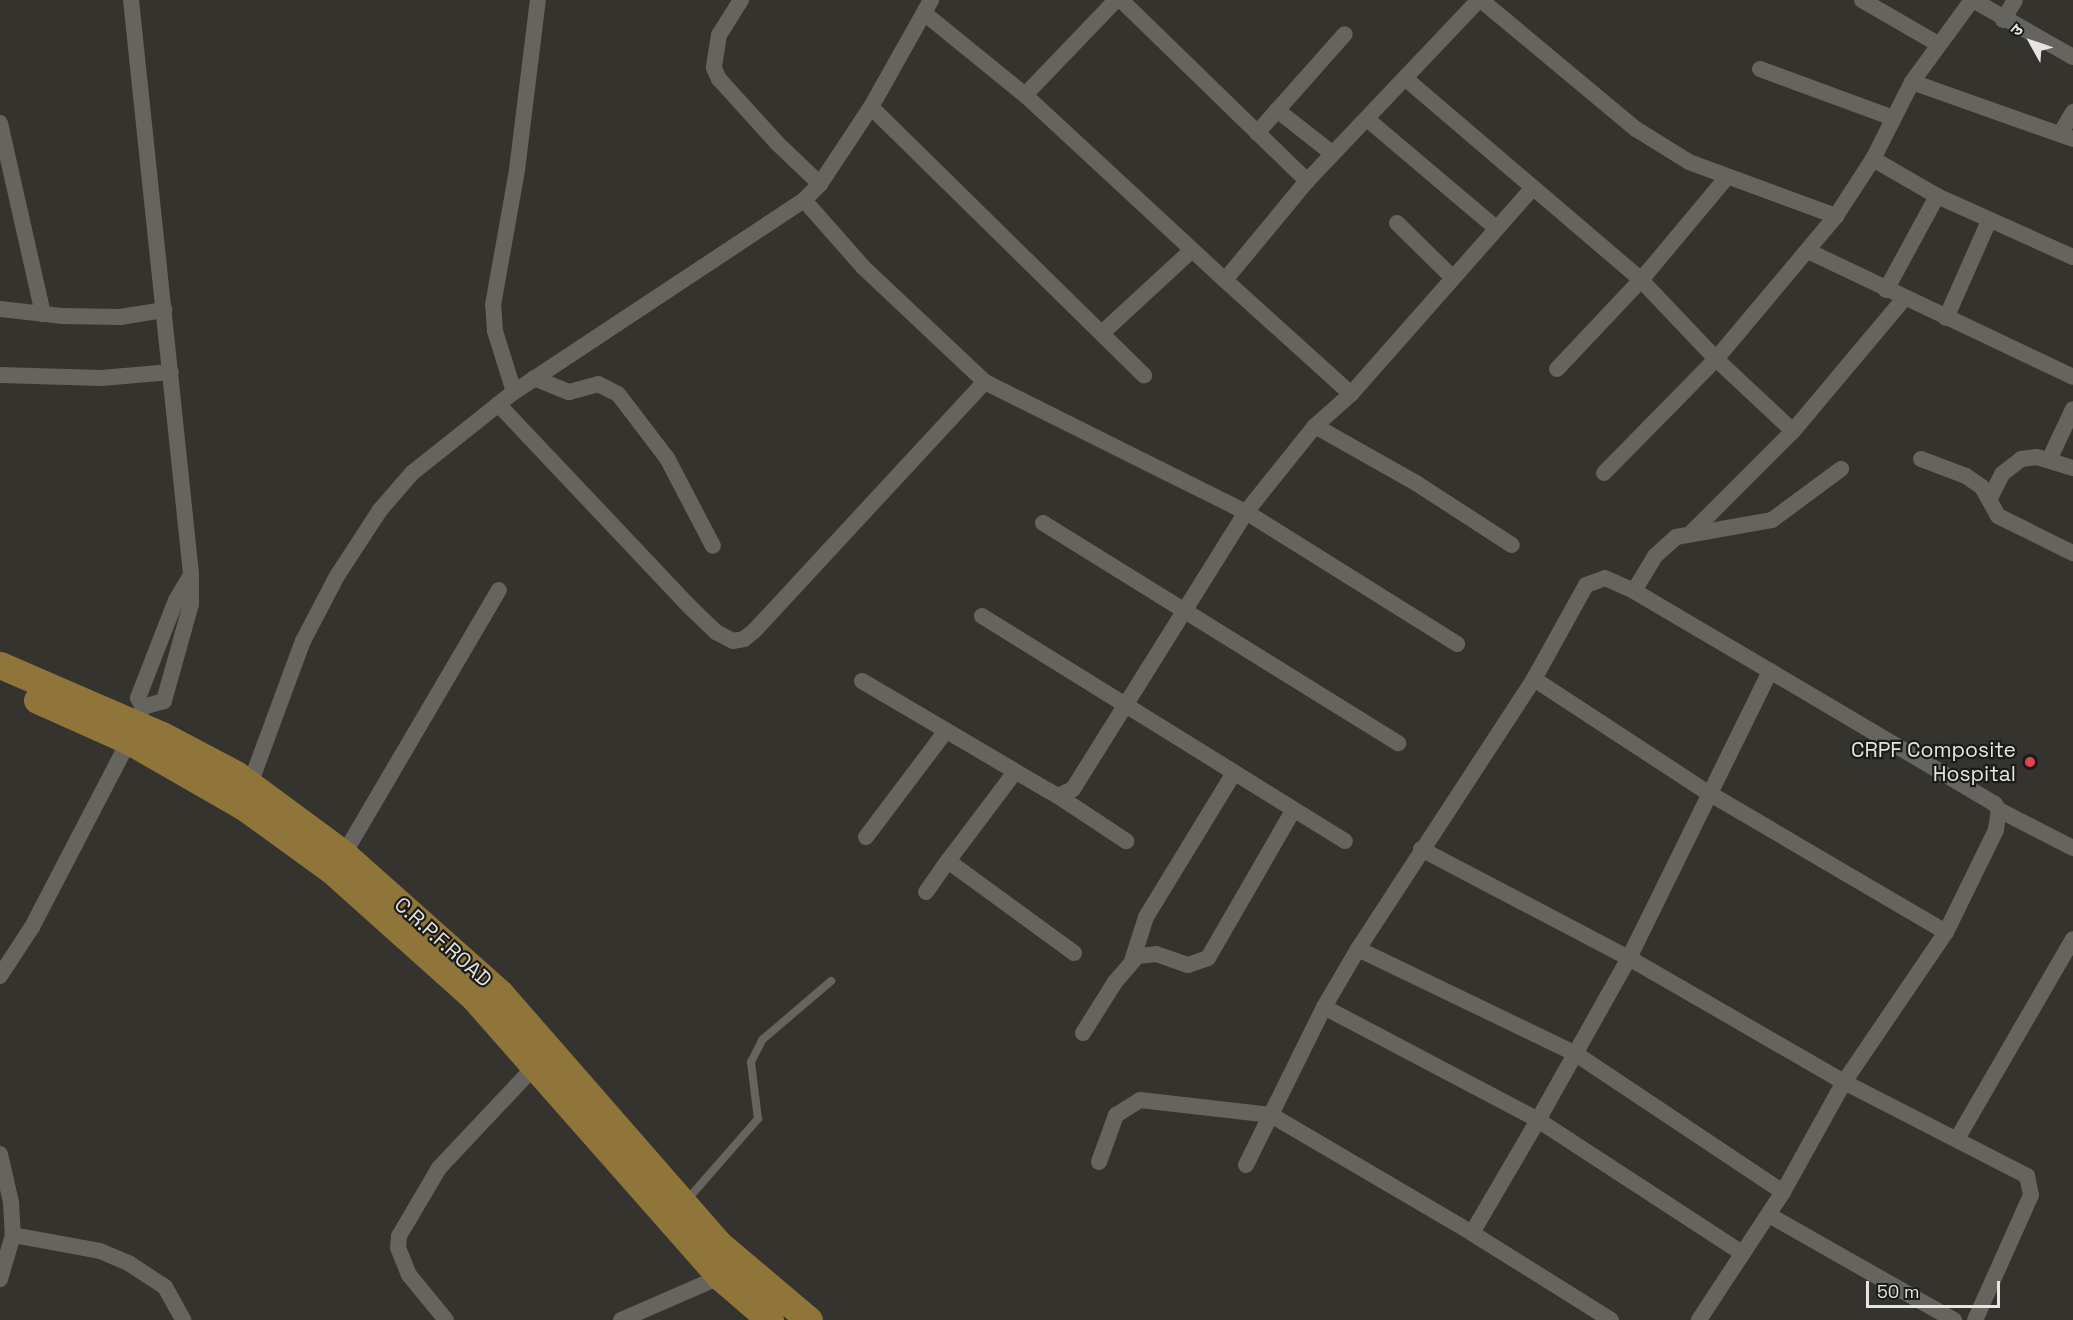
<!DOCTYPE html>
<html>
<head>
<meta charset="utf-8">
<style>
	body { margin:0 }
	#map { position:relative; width:2073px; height:1320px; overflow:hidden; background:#34332e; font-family:"Space Grotesk","Noto Sans Devanagari",sans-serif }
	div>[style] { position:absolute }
	.lane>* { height:8px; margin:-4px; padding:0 4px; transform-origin:4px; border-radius:4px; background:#66645f }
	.street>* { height:16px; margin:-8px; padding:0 8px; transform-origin:8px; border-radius:8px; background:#66645f }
	.primary>* { height:27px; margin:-13.5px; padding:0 13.5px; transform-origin:13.5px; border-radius:13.5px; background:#8f753a }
	.dots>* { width:16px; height:16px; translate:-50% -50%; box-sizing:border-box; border:3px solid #1b1b19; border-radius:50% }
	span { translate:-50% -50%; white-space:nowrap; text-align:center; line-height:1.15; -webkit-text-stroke:4.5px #1b1b19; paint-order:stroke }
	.poi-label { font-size:21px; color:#e6e5e2 }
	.right { translate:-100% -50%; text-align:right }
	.street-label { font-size:21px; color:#e6e5e2 }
	.north { position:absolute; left:2001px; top:12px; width:60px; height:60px; -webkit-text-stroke:4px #1b1b19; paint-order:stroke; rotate:310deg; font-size:16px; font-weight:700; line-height:24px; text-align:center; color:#e6e5e2 }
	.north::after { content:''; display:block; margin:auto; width:21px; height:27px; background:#e6e5e2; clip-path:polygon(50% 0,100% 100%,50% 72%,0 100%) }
	.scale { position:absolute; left:1866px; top:1281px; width:134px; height:27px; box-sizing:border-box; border:3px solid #e6e5e2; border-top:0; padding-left:8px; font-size:18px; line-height:21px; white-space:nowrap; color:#e6e5e2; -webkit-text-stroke:4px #1b1b19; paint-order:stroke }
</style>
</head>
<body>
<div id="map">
	<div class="lane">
		<i style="left:687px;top:1200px;width:108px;rotate:-48.8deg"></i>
		<i style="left:758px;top:1119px;width:57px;rotate:-97deg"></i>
		<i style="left:751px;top:1062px;width:25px;rotate:-63deg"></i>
		<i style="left:762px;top:1040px;width:91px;rotate:-40.5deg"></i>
	</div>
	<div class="street">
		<i style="left:131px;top:0;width:577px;rotate:84.03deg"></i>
		<i style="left:191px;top:574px;width:30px;rotate:90deg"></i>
		<i style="left:191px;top:604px;width:101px;rotate:105.6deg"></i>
		<i style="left:164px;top:701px;width:22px;rotate:164deg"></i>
		<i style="left:741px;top:0;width:41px;rotate:122.2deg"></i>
		<i style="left:719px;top:35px;width:33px;rotate:99deg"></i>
		<i style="left:714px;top:68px;width:12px;rotate:66deg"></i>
		<i style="left:719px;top:79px;width:86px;rotate:47.8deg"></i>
		<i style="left:777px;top:143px;width:59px;rotate:43.6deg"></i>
		<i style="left:1121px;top:0;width:260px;rotate:44.2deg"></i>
		<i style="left:1481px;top:0;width:202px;rotate:39.8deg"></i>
		<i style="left:1636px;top:129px;width:62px;rotate:31.9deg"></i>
		<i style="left:1689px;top:162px;width:157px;rotate:20.2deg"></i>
		<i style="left:1862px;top:0;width:88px;rotate:30.1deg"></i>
		<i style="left:1973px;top:0;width:115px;rotate:29.7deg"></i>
		<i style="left:924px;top:13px;width:130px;rotate:39.1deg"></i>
		<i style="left:1025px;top:95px;width:272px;rotate:42.8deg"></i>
		<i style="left:2003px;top:20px;width:23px;rotate:-59deg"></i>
		<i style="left:1760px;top:69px;width:142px;rotate:20.2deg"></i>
		<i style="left:1406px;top:79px;width:309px;rotate:40.5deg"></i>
		<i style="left:1641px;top:280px;width:109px;rotate:46.5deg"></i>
		<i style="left:1716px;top:359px;width:105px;rotate:43.1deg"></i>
		<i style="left:1912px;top:82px;width:171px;rotate:19.5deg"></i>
		<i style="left:1025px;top:95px;width:132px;rotate:-46.2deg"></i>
		<i style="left:871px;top:107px;width:383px;rotate:44.5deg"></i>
		<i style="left:1277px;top:110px;width:71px;rotate:38.2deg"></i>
		<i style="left:1367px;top:119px;width:169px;rotate:40.2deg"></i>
		<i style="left:0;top:123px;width:196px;rotate:77.3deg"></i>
		<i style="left:1257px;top:133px;width:132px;rotate:-48.4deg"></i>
		<i style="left:2060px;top:134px;width:26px;rotate:-59deg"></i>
		<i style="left:1873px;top:159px;width:74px;rotate:30deg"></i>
		<i style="left:1937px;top:196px;width:149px;rotate:24.2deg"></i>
		<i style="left:804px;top:200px;width:89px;rotate:48.6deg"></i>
		<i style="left:863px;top:267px;width:168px;rotate:43.3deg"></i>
		<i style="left:985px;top:382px;width:292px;rotate:26.5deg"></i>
		<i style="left:1246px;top:512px;width:249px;rotate:32deg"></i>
		<i style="left:1397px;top:223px;width:77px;rotate:44.5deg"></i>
		<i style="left:1808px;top:251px;width:293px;rotate:25.4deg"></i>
		<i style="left:1886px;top:290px;width:107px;rotate:-61.5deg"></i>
		<i style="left:0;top:309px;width:61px;rotate:6.5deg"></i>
		<i style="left:61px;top:316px;width:59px;rotate:1deg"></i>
		<i style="left:120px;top:317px;width:45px;rotate:-9deg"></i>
		<i style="left:1946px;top:318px;width:106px;rotate:-66.1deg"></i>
		<i style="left:1102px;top:333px;width:122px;rotate:-42.7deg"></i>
		<i style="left:1557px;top:369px;width:122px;rotate:-46.7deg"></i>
		<i style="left:1641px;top:280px;width:134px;rotate:-50.1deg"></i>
		<i style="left:0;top:375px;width:101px;rotate:1.7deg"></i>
		<i style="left:101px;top:378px;width:70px;rotate:-4.9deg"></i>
		<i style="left:534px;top:378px;width:38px;rotate:22deg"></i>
		<i style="left:569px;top:392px;width:30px;rotate:-15deg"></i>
		<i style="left:598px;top:384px;width:22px;rotate:27deg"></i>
		<i style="left:618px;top:394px;width:81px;rotate:52.6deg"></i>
		<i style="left:667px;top:458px;width:99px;rotate:62.4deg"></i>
		<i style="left:514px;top:392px;width:64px;rotate:-107.3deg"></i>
		<i style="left:495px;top:331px;width:26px;rotate:-94deg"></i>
		<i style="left:493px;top:305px;width:137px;rotate:-79.9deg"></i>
		<i style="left:517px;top:170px;width:171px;rotate:-83deg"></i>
		<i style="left:1351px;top:394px;width:273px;rotate:-48.6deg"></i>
		<i style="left:498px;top:404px;width:281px;rotate:46.6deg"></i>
		<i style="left:691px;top:608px;width:35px;rotate:44deg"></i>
		<i style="left:716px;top:632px;width:19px;rotate:28deg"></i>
		<i style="left:733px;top:641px;width:11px;rotate:-10deg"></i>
		<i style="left:744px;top:639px;width:14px;rotate:-39deg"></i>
		<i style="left:755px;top:630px;width:338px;rotate:-47.2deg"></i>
		<i style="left:1315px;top:426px;width:116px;rotate:29.4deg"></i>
		<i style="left:1416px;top:483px;width:114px;rotate:32.9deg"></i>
		<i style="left:1921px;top:459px;width:48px;rotate:20.7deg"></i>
		<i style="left:1966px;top:476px;width:19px;rotate:35deg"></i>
		<i style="left:1982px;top:487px;width:33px;rotate:61deg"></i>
		<i style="left:1998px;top:516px;width:84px;rotate:26.3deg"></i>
		<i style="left:2049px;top:460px;width:56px;rotate:-64.8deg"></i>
		<i style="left:1604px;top:473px;width:160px;rotate:-45.5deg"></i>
		<i style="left:1716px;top:359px;width:187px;rotate:-50deg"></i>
		<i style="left:1836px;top:216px;width:68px;rotate:-57deg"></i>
		<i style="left:1873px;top:159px;width:86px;rotate:-63.1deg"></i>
		<i style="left:1912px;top:82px;width:102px;rotate:-53.8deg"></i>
		<i style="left:1990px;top:498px;width:27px;rotate:-63deg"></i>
		<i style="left:2002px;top:474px;width:24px;rotate:-38deg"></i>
		<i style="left:2021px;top:459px;width:16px;rotate:-7deg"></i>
		<i style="left:2037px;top:457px;width:38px;rotate:17deg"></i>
		<i style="left:1043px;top:523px;width:418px;rotate:31.8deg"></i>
		<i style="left:1692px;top:532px;width:143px;rotate:-45deg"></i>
		<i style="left:1793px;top:431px;width:171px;rotate:-50deg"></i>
		<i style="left:1634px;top:591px;width:41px;rotate:-59deg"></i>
		<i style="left:1655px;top:556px;width:28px;rotate:-42deg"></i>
		<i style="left:1676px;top:537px;width:97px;rotate:-10deg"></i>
		<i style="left:1772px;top:520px;width:86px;rotate:-36.5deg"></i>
		<i style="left:982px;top:616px;width:427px;rotate:31.8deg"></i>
		<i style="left:1534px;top:679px;width:207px;rotate:33.2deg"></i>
		<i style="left:1707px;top:792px;width:277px;rotate:30.4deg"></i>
		<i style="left:862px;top:681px;width:217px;rotate:30.5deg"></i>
		<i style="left:1049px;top:791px;width:10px;rotate:29deg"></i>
		<i style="left:1058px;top:796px;width:17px;rotate:-25deg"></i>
		<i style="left:1073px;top:789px;width:327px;rotate:-58deg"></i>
		<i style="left:1246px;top:512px;width:110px;rotate:-51.3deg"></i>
		<i style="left:1315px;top:426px;width:48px;rotate:-41.6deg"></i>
		<i style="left:1351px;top:394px;width:170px;rotate:-137.9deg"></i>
		<i style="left:1225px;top:280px;width:129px;rotate:-50.4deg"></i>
		<i style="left:1307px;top:181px;width:250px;rotate:-46.5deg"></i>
		<i style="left:1015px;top:772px;width:111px;rotate:127deg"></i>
		<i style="left:948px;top:861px;width:156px;rotate:36.1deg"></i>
		<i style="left:250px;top:784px;width:153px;rotate:-69.7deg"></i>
		<i style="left:303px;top:641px;width:73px;rotate:-62.4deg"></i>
		<i style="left:337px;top:576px;width:79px;rotate:-56.9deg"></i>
		<i style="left:380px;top:510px;width:49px;rotate:-49.1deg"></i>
		<i style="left:412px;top:473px;width:130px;rotate:-38.5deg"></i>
		<i style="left:514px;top:392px;width:348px;rotate:-33.5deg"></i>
		<i style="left:804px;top:200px;width:23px;rotate:-45deg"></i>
		<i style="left:820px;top:184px;width:92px;rotate:-56.5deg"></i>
		<i style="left:871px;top:107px;width:123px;rotate:-60.7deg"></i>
		<i style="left:1058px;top:796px;width:82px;rotate:33.5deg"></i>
		<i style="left:1999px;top:810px;width:83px;rotate:27.2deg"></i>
		<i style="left:866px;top:837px;width:131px;rotate:-53deg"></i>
		<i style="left:1421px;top:849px;width:235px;rotate:27.7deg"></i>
		<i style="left:1629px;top:958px;width:248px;rotate:30deg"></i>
		<i style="left:1844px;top:1082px;width:206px;rotate:27.2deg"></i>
		<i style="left:2027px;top:1176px;width:19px;rotate:78deg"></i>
		<i style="left:2031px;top:1195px;width:137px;rotate:114.1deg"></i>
		<i style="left:344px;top:854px;width:306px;rotate:-59.6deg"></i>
		<i style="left:926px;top:892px;width:38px;rotate:-55deg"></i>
		<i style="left:1358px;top:949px;width:242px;rotate:25.7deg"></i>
		<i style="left:1576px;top:1054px;width:249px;rotate:33.7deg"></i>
		<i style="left:1132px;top:961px;width:46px;rotate:-72.3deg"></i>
		<i style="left:1146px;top:917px;width:169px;rotate:-58.6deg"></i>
		<i style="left:0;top:976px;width:59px;rotate:-56.9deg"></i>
		<i style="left:32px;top:927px;width:210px;rotate:-62.5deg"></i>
		<i style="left:129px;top:741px;width:37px;rotate:-68deg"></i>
		<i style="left:143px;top:707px;width:10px;rotate:-119deg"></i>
		<i style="left:138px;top:698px;width:105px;rotate:-68.8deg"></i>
		<i style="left:176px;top:600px;width:29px;rotate:-59deg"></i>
		<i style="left:1324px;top:1007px;width:242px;rotate:27.8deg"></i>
		<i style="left:1538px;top:1120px;width:186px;rotate:-60.7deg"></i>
		<i style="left:1629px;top:958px;width:320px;rotate:-63.8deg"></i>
		<i style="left:1083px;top:1033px;width:60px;rotate:-57.9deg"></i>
		<i style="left:1115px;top:982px;width:35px;rotate:-49deg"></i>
		<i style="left:1138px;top:956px;width:18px;rotate:-6deg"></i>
		<i style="left:1156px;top:954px;width:34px;rotate:19deg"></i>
		<i style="left:1188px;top:965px;width:21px;rotate:-19deg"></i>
		<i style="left:1208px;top:958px;width:170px;rotate:-60deg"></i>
		<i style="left:1957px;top:1139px;width:231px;rotate:-59.9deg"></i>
		<i style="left:0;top:1154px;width:49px;rotate:77.1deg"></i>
		<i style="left:11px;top:1202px;width:33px;rotate:87deg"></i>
		<i style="left:13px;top:1235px;width:46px;rotate:106.5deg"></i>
		<i style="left:1099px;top:1162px;width:50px;rotate:-70.1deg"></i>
		<i style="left:1116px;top:1115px;width:28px;rotate:-32deg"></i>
		<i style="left:1140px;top:1100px;width:132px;rotate:6.5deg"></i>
		<i style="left:1271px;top:1115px;width:233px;rotate:30.4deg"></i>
		<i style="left:1246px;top:1165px;width:176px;rotate:-63.7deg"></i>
		<i style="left:1324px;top:1007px;width:67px;rotate:-59.6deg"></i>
		<i style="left:1358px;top:949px;width:322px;rotate:-56.9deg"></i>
		<i style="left:1534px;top:679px;width:107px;rotate:-61deg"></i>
		<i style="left:1586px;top:585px;width:20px;rotate:-20deg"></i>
		<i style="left:1605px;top:578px;width:32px;rotate:24deg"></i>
		<i style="left:1634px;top:591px;width:158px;rotate:30.5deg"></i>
		<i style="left:1770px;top:671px;width:261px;rotate:30.6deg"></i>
		<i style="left:1995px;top:804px;width:7px;rotate:56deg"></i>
		<i style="left:1999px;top:810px;width:20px;rotate:99deg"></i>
		<i style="left:1996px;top:830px;width:114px;rotate:116.1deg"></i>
		<i style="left:1946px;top:932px;width:181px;rotate:124.2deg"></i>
		<i style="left:1844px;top:1082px;width:126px;rotate:119deg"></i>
		<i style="left:1783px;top:1192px;width:153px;rotate:123.3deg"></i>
		<i style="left:1769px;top:1215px;width:213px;rotate:29.6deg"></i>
		<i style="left:13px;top:1235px;width:88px;rotate:10.4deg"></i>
		<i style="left:100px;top:1251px;width:33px;rotate:23deg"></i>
		<i style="left:130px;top:1264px;width:42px;rotate:33.3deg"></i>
		<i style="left:165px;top:1287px;width:38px;rotate:61deg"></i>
		<i style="left:446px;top:1320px;width:58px;rotate:-129.4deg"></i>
		<i style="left:409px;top:1275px;width:29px;rotate:-112deg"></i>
		<i style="left:398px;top:1248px;width:12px;rotate:-85deg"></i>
		<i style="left:399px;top:1236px;width:79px;rotate:-59.5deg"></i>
		<i style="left:439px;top:1168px;width:141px;rotate:-46.7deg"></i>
		<i style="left:621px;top:1320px;width:108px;rotate:-23.5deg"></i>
		<i style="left:1611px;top:1320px;width:164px;rotate:-148deg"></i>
		<i style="left:1472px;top:1233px;width:131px;rotate:-59.7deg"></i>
		<i style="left:1538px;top:1120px;width:244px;rotate:33.1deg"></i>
	</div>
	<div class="primary">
		<i style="left:0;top:665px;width:176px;rotate:23.4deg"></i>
		<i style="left:162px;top:735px;width:84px;rotate:27.8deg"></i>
		<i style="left:236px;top:774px;width:134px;rotate:36.5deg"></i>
		<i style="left:344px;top:854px;width:210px;rotate:41.7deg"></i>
		<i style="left:501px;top:994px;width:330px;rotate:48.9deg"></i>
		<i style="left:718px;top:1243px;width:119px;rotate:40.2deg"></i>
		<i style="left:37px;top:700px;width:101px;rotate:24deg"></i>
		<i style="left:129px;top:741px;width:133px;rotate:29.9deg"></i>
		<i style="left:244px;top:807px;width:107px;rotate:35.9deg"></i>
		<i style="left:331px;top:870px;width:192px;rotate:41.8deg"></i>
		<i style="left:474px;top:998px;width:372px;rotate:48.6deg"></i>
		<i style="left:720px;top:1277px;width:66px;rotate:40.7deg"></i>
	</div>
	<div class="dots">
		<i style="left:2030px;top:762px;background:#e0444e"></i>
	</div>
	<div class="poi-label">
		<span class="right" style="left:2016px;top:762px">CRPF Composite<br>Hospital</span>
	</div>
	<div class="street-label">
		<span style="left:443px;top:942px;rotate:42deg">C.R.P.F.ROAD</span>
	</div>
	<div class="north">उ</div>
	<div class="scale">50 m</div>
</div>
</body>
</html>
